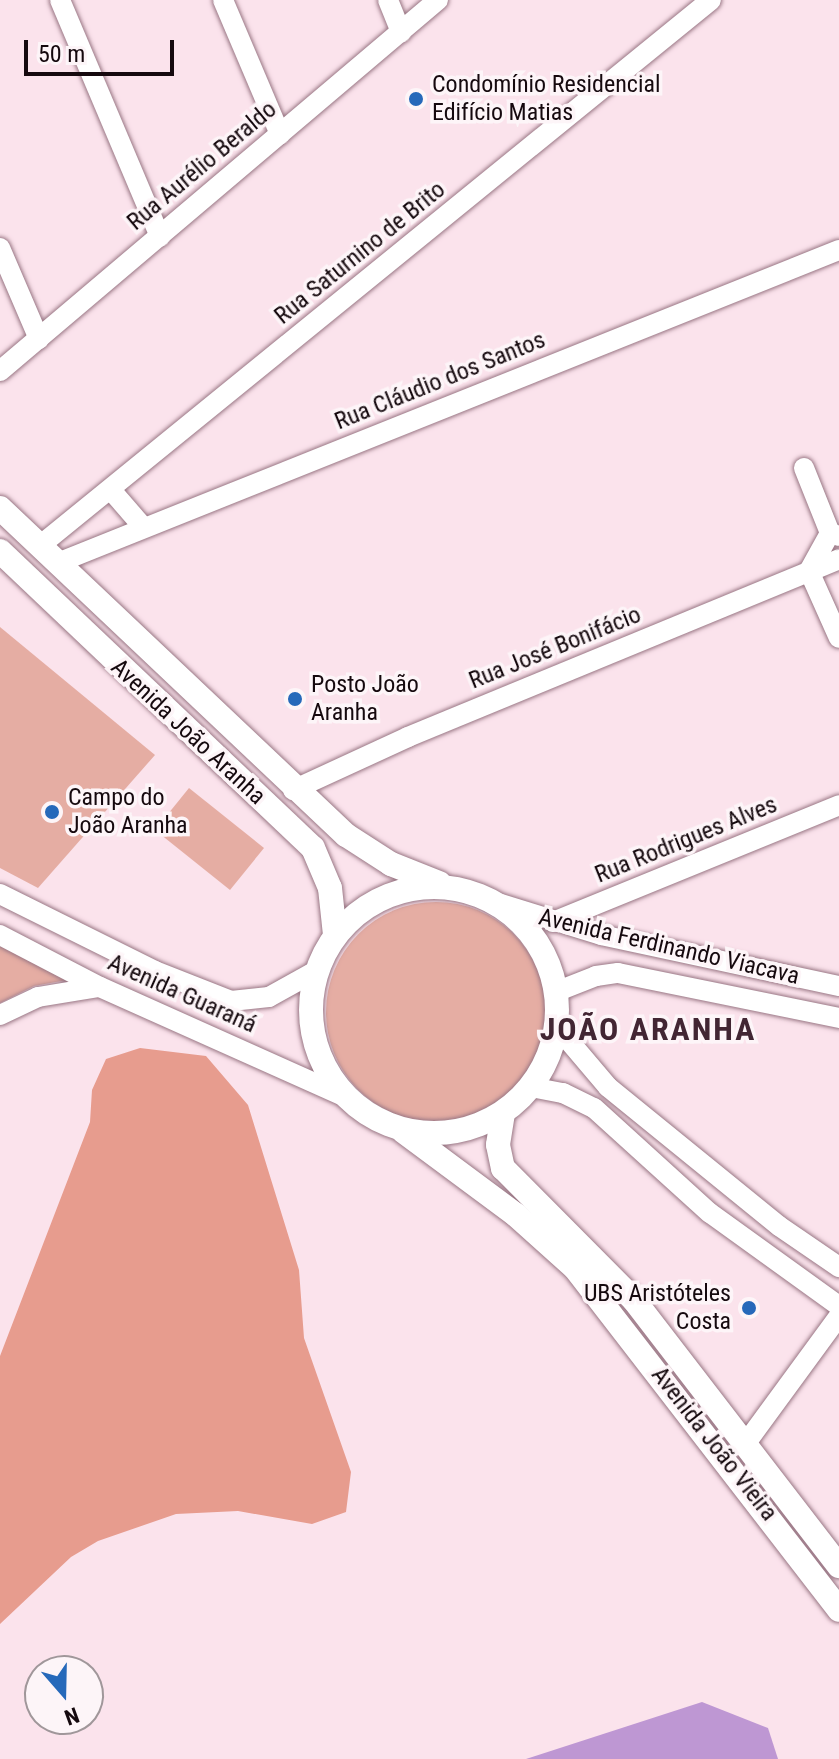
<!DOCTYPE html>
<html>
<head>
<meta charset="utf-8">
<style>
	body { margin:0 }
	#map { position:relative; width:839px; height:1759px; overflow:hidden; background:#fbe3ec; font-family:"Roboto Condensed",sans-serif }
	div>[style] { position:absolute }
	.green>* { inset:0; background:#e5ada3 }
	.round { border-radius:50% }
	.forest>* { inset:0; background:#e79c8e }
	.water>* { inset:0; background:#be97d3 }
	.roads { filter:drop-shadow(0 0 2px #997684) drop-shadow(0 0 2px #997684) }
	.minor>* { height:20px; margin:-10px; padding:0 10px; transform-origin:10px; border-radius:10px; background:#fff }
	.major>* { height:24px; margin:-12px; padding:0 12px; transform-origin:12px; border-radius:12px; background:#fff }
	.major>.ring { margin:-12px; padding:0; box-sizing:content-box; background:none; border:24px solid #fff; border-radius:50% }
	.dots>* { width:22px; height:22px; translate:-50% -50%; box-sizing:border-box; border:4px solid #fdf5f8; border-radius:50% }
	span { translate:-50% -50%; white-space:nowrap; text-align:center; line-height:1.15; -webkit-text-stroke:7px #fdf5f8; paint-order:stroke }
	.poi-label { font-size:24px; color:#15090e }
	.left { translate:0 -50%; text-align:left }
	.right { translate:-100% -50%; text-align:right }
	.street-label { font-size:24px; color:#15090e }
	.district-label { font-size:32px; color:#422633; font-weight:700; letter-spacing:2px }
	.north { position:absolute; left:24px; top:1655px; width:80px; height:80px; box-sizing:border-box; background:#fdf5f8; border:2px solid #a0979a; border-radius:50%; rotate:160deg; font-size:22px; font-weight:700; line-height:32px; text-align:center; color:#15090e }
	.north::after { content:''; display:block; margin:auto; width:28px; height:36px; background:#2669ba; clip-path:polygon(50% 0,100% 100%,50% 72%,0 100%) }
	.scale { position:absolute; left:24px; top:40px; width:150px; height:36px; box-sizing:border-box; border:4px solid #15090e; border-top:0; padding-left:10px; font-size:24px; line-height:28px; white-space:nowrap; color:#15090e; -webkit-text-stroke:6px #fdf5f8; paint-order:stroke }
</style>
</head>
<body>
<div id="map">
	<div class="green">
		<i style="clip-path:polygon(0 627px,155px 755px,38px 888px,0 868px)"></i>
		<i style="clip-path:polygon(189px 788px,264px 848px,230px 890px,155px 830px)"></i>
		<i class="round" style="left:326px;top:902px;width:220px;height:220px"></i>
		<i style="clip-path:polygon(0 944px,67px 980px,34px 986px,0 1003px)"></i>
	</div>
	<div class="forest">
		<i style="clip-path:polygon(140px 1048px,206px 1056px,248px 1105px,299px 1270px,304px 1338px,351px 1472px,346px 1512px,312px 1524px,238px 1511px,176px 1514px,98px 1541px,71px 1557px,0 1624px,0 1356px,90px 1122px,92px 1090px,106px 1059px)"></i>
	</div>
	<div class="water">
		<i style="clip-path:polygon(702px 1702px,768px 1728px,778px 1759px,526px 1759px)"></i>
	</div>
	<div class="roads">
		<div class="minor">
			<i style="left:60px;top:0;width:257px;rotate:67.1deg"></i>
			<i style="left:223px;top:0;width:146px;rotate:67deg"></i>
			<i style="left:388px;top:0;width:35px;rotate:68deg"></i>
			<i style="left:0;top:248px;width:99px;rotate:66.8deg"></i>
			<i style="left:0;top:371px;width:574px;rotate:-40.27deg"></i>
			<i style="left:804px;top:468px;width:70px;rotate:68.2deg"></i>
			<i style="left:830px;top:533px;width:9px;rotate:18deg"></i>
			<i style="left:111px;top:490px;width:49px;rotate:49.1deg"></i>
			<i style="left:830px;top:533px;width:43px;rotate:118.9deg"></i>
			<i style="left:809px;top:571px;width:73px;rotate:65.9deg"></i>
			<i style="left:42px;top:544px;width:862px;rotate:-39.12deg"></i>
			<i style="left:60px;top:562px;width:839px;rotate:-21.83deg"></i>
			<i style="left:293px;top:790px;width:127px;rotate:-24.7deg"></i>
			<i style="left:408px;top:737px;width:466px;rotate:-22.4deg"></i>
			<i style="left:0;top:894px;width:173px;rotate:26.4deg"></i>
			<i style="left:155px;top:971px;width:82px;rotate:21.5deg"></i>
			<i style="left:231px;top:1001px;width:38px;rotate:-6deg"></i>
			<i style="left:269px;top:997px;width:54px;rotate:-29deg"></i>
			<i style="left:501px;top:904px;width:105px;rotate:17.2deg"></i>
			<i style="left:601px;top:935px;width:243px;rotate:12.1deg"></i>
			<i style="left:553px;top:922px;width:309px;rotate:-22.2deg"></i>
			<i style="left:0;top:935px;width:113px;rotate:27.5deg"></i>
			<i style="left:100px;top:987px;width:267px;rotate:24.1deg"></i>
			<i style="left:558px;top:991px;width:41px;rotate:-21.5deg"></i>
			<i style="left:596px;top:976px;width:22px;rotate:-8deg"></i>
			<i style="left:618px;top:973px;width:226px;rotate:11.5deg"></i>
			<i style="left:0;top:1015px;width:42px;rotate:-25.3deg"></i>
			<i style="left:38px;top:997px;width:62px;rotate:-9.3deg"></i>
			<i style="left:558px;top:1028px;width:77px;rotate:49.7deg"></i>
			<i style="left:608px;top:1087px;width:220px;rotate:39.1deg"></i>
			<i style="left:779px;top:1226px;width:73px;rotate:34.3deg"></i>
			<i style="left:531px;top:1087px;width:33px;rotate:11deg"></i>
			<i style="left:563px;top:1093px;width:34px;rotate:26deg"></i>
			<i style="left:594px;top:1108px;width:156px;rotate:42.2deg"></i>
			<i style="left:710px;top:1213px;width:159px;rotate:35.8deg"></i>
			<i style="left:746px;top:1443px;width:157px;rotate:-53.8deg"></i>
		</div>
		<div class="major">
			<i style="left:0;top:508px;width:476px;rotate:43.4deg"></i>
			<i style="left:346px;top:835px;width:54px;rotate:32.8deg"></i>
			<i style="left:391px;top:864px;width:52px;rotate:21.6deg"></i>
			<i style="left:0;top:551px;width:431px;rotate:43.5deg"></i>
			<i style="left:313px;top:848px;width:43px;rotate:67deg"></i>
			<i style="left:330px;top:888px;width:47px;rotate:83.9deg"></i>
			<i class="ring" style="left:311px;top:887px;width:222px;height:222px"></i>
			<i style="left:503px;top:1113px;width:32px;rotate:99deg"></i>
			<i style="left:498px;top:1145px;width:24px;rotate:78deg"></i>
			<i style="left:503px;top:1168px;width:186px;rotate:45.2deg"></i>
			<i style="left:634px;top:1300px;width:336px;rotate:52.4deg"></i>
			<i style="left:403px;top:1131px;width:141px;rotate:36.6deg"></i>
			<i style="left:516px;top:1215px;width:79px;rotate:41.9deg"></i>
			<i style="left:575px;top:1268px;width:432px;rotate:52.3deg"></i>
		</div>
	</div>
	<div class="dots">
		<i style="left:416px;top:99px;background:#2669ba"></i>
		<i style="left:295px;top:699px;background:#2669ba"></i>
		<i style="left:52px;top:812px;background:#2669ba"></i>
		<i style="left:749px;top:1308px;background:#2669ba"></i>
	</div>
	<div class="poi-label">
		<span class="left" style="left:432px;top:99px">Condomínio Residencial<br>Edifício Matias</span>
		<span class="left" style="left:311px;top:699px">Posto João<br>Aranha</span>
		<span class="left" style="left:68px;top:812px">Campo do<br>João Aranha</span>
		<span class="right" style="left:731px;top:1308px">UBS Aristóteles<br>Costa</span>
	</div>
	<div class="street-label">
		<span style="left:202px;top:166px;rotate:-40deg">Rua Aurélio Beraldo</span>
		<span style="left:360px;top:253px;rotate:-39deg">Rua Saturnino de Brito</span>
		<span style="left:440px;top:381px;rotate:-22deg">Rua Cláudio dos Santos</span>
		<span style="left:555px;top:648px;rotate:-22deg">Rua José Bonifácio</span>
		<span style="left:188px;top:732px;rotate:43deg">Avenida João Aranha</span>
		<span style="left:686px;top:840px;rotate:-22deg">Rua Rodrigues Alves</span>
		<span style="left:669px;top:947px;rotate:13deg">Avenida Ferdinando Viacava</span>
		<span style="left:182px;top:994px;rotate:24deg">Avenida Guaraná</span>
		<span style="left:714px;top:1444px;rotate:52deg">Avenida João Vieira</span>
	</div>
	<div class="district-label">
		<span style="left:648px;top:1029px">JOÃO ARANHA</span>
	</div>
	<div class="north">N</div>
	<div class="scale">50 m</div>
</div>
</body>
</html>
